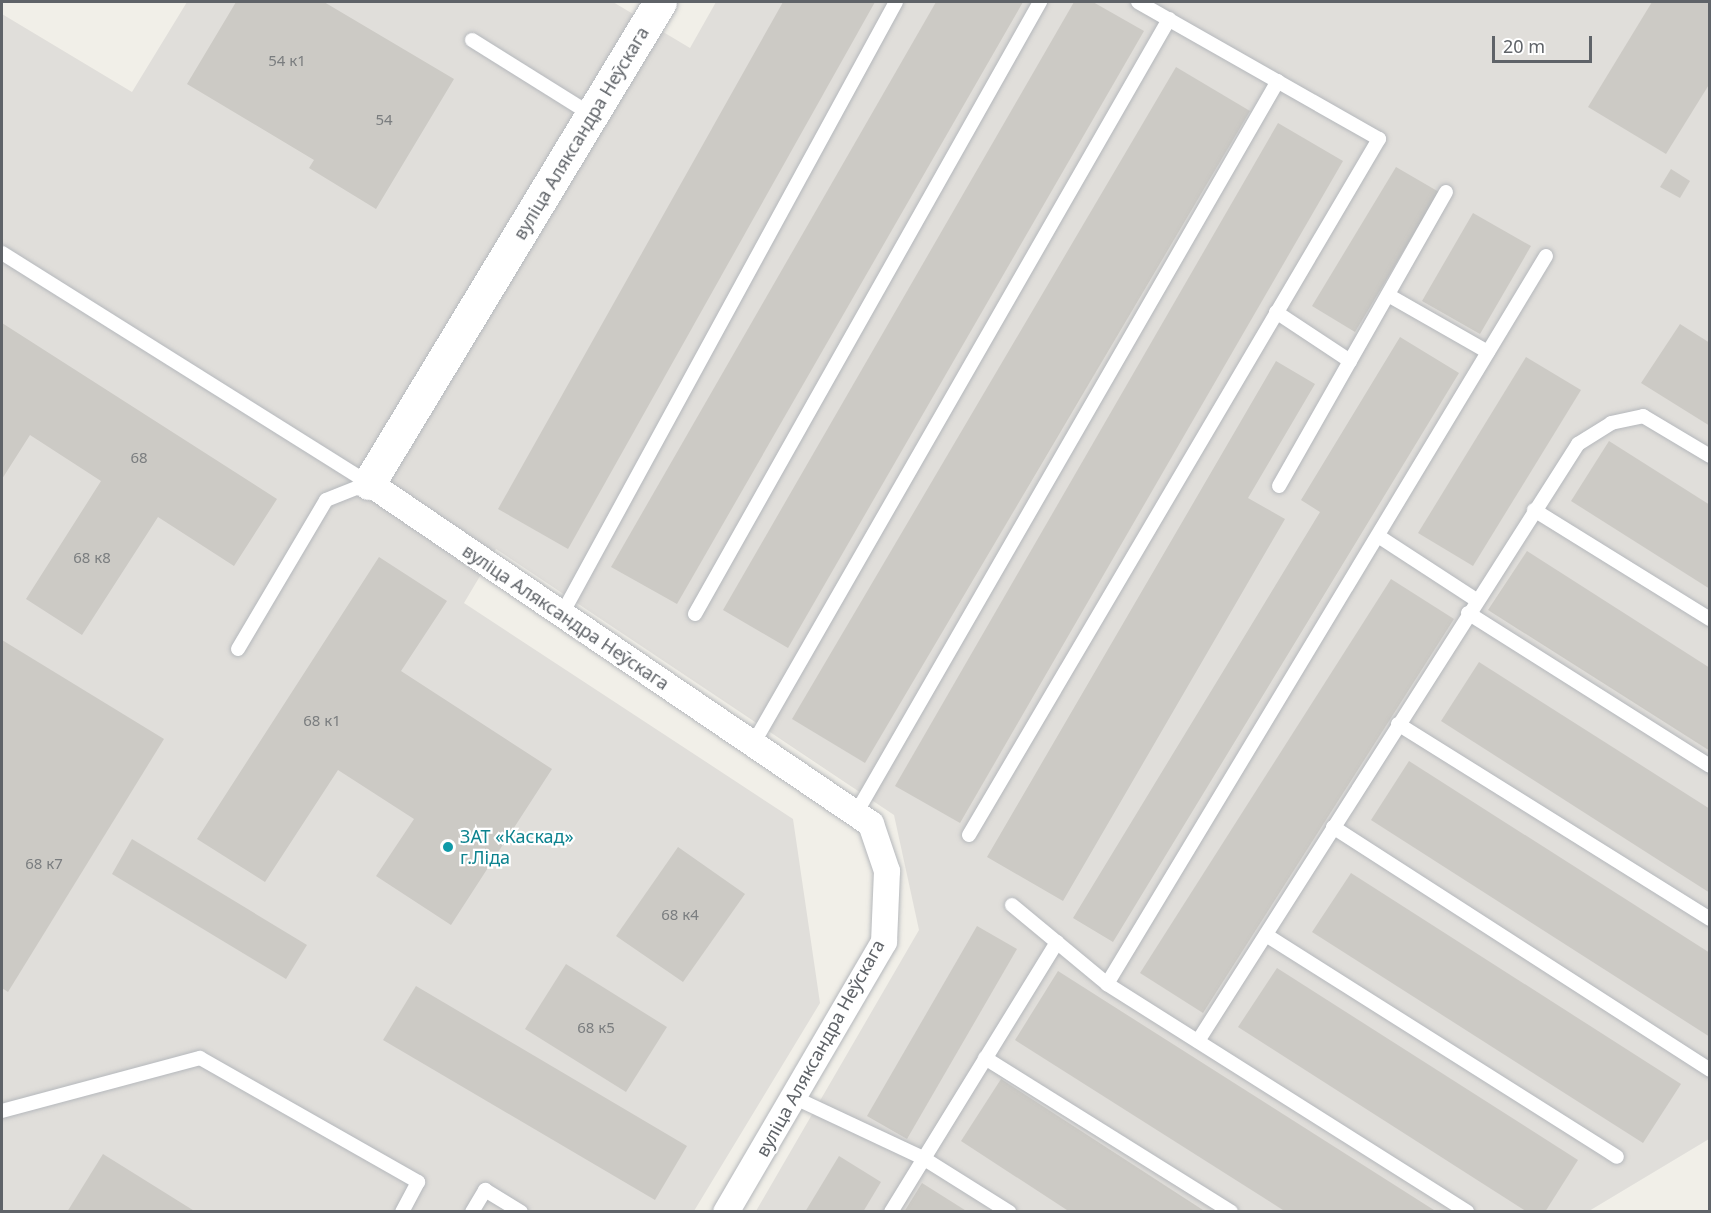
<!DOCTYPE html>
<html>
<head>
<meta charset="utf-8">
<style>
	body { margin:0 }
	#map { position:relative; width:1711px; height:1213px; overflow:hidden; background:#f1efe8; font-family:"Noto Sans",sans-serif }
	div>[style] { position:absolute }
	.industrial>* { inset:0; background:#e0deda }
	.building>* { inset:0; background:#cccac5 }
	.roads { filter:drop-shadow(0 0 2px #b5b8bc) drop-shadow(0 0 2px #b5b8bc) }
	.lane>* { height:14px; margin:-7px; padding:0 7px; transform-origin:7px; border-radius:7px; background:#fff }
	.street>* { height:26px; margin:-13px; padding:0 13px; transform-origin:13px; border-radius:13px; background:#fff }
	.secondary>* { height:33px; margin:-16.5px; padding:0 16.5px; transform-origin:16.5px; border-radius:16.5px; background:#fff }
	.dots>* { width:16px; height:16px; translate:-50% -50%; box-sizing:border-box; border:3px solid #fff; border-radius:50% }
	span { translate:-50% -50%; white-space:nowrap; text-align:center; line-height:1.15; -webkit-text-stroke:4.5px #fff; paint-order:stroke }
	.number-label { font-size:15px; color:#7a7d7f }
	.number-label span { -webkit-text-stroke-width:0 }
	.street-label { font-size:18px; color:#5f6368 }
	.culture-label { font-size:18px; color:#0d838f }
	.left { translate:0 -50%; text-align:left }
	.frame { position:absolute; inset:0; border:3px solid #5f6368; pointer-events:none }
	.scale { position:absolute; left:1492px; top:36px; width:100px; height:27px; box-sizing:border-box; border:3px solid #5f6368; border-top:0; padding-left:8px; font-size:18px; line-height:21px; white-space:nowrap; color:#5f6368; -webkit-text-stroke:4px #fff; paint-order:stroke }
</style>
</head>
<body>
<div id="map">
	<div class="industrial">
		<i style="clip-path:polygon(187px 2px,613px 2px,690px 48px,716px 2px,1709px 2px,1709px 1139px,1589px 1211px,756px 1211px,919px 930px,894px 815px,496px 549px,464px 603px,793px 819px,820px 1003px,694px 1211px,2px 1211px,2px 14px,132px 92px)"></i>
	</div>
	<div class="building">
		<i style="clip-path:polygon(236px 2px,324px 2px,454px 79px,376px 209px,309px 168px,314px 160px,187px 84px)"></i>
		<i style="clip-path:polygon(783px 2px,875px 2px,568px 549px,498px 509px)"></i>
		<i style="clip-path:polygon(936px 2px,1023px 2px,677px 604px,611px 567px)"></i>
		<i style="clip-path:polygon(1074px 2px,1093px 2px,1144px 31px,788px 648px,723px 610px)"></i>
		<i style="clip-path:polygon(1652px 2px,1710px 2px,1710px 83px,1666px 154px,1588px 107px)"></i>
		<i style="clip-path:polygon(1176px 67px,1250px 111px,865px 763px,792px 719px)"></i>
		<i style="clip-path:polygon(1278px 123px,1343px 161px,960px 823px,895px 786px)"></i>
		<i style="clip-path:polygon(1396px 167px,1439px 192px,1355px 332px,1312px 306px)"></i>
		<i style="clip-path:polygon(1671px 169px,1690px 181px,1680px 198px,1660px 187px)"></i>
		<i style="clip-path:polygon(1473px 213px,1531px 246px,1480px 334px,1422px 301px)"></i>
		<i style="clip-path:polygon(2px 323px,277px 499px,234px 566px,158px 517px,82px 635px,26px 599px,101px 481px,30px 435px,2px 479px)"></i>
		<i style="clip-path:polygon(1680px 324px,1710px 343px,1710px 426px,1641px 383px)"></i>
		<i style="clip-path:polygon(1400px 337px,1459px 373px,1113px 942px,1073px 918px,1320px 512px,1301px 500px)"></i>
		<i style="clip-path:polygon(1526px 357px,1581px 390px,1473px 566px,1418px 533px)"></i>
		<i style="clip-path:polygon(1276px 361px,1315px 384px,1248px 498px,1285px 519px,1063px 901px,987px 857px)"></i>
		<i style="clip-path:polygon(1609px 441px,1710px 505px,1710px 589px,1571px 501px)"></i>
		<i style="clip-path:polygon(1527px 551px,1710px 668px,1710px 751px,1488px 610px)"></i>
		<i style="clip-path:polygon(379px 557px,447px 601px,401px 671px,552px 769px,451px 925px,376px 876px,414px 819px,338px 770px,265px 882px,197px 839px)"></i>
		<i style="clip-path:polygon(1391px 579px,1454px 619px,1203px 1013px,1140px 973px)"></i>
		<i style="clip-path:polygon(2px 640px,164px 739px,8px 992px,2px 988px)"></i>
		<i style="clip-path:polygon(1479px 662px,1710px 809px,1710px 893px,1441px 721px)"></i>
		<i style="clip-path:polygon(1409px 761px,1710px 953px,1710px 1037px,1371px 820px)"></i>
		<i style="clip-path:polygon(132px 839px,307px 945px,286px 979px,112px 874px)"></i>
		<i style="clip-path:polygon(678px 847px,745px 894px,683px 982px,616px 936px)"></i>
		<i style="clip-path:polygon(1351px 873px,1681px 1084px,1643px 1143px,1312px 932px)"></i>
		<i style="clip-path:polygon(977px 926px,1017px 949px,907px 1139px,867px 1116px)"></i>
		<i style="clip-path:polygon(566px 964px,667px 1027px,626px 1092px,525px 1029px)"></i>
		<i style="clip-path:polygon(1277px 968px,1578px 1160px,1545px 1212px,1527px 1212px,1238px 1027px)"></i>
		<i style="clip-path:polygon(1058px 971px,1437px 1212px,1286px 1212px,1015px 1040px)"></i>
		<i style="clip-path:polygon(416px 986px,687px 1146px,655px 1200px,383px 1040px)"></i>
		<i style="clip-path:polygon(1001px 1079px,1206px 1212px,1070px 1212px,961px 1141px)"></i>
		<i style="clip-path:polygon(103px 1154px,196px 1212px,67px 1212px)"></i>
		<i style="clip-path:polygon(839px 1156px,881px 1182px,863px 1212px,805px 1212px)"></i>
		<i style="clip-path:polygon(922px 1183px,968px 1212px,904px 1212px)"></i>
	</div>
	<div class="roads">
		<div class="lane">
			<i style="left:472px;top:40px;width:142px;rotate:32deg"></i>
			<i style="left:2px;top:253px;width:433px;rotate:32.1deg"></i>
			<i style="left:1388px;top:295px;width:115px;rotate:29.7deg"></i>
			<i style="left:1276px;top:312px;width:89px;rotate:33.5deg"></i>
			<i style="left:1279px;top:486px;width:338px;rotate:-60.4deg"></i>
			<i style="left:1534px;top:510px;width:207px;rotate:31.8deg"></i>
			<i style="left:1378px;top:536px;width:117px;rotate:33.1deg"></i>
			<i style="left:1468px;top:613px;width:286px;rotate:32.3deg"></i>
			<i style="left:562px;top:614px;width:697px;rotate:-61.38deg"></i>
			<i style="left:695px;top:614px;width:703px;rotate:-60.59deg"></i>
			<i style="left:238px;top:649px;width:173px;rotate:-59.4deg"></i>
			<i style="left:326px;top:500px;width:46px;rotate:-21.6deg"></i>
			<i style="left:1398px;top:724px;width:368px;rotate:32deg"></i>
			<i style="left:753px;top:744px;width:836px;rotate:-60.15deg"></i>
			<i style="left:855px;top:815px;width:847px;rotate:-60.05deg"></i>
			<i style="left:1333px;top:827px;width:449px;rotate:32.8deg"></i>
			<i style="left:969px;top:835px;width:808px;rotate:-59.5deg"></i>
			<i style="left:1379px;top:139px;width:277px;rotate:-150.4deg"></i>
			<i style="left:1012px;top:905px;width:124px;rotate:39.7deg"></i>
			<i style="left:1107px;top:984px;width:426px;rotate:32.3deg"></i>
			<i style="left:1266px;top:935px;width:415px;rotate:32.3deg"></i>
			<i style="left:1107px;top:984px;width:850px;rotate:-58.91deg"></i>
			<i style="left:1198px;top:1041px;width:708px;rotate:-57.52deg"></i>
			<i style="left:1578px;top:444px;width:39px;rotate:-32deg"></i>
			<i style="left:1611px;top:423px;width:33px;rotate:-12deg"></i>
			<i style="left:1643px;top:416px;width:78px;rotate:30.8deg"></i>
			<i style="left:985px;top:1058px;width:290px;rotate:32deg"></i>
			<i style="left:793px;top:1097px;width:144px;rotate:25.1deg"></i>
			<i style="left:923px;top:1158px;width:102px;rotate:32.1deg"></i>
			<i style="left:2px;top:1111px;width:205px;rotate:-15deg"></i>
			<i style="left:200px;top:1058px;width:251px;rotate:29.6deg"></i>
			<i style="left:418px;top:1182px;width:34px;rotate:118deg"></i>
			<i style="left:472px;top:1212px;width:26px;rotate:-59deg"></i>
			<i style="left:485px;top:1190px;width:42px;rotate:31.4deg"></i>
			<i style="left:891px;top:1212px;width:317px;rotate:-58.4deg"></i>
		</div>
		<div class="street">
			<i style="left:369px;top:483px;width:607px;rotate:34.19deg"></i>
			<i style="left:871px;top:824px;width:50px;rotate:71.2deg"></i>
			<i style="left:887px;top:871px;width:71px;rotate:92.4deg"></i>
			<i style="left:884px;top:942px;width:313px;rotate:120.3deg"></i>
		</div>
		<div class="secondary">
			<i style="left:369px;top:483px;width:562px;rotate:-58.83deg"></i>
		</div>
	</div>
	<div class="dots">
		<i style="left:448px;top:847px;background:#0f9aa8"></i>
	</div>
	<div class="number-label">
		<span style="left:287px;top:61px">54 к1</span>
		<span style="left:384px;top:120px">54</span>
		<span style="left:139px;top:458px">68</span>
		<span style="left:92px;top:558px">68 к8</span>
		<span style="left:322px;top:721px">68 к1</span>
		<span style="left:44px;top:864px">68 к7</span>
		<span style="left:680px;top:915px">68 к4</span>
		<span style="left:596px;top:1028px">68 к5</span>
	</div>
	<div class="street-label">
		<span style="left:581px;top:133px;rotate:-59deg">вуліца Аляксандра Неўскага</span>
		<span style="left:566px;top:617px;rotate:34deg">вуліца Аляксандра Неўскага</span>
		<span style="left:820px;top:1048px;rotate:-61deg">вуліца Аляксандра Неўскага</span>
	</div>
	<div class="culture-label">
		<span class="left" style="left:460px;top:847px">ЗАТ «Каскад»<br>г.Ліда</span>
	</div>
	<div class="frame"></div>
	<div class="scale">20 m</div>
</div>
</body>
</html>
